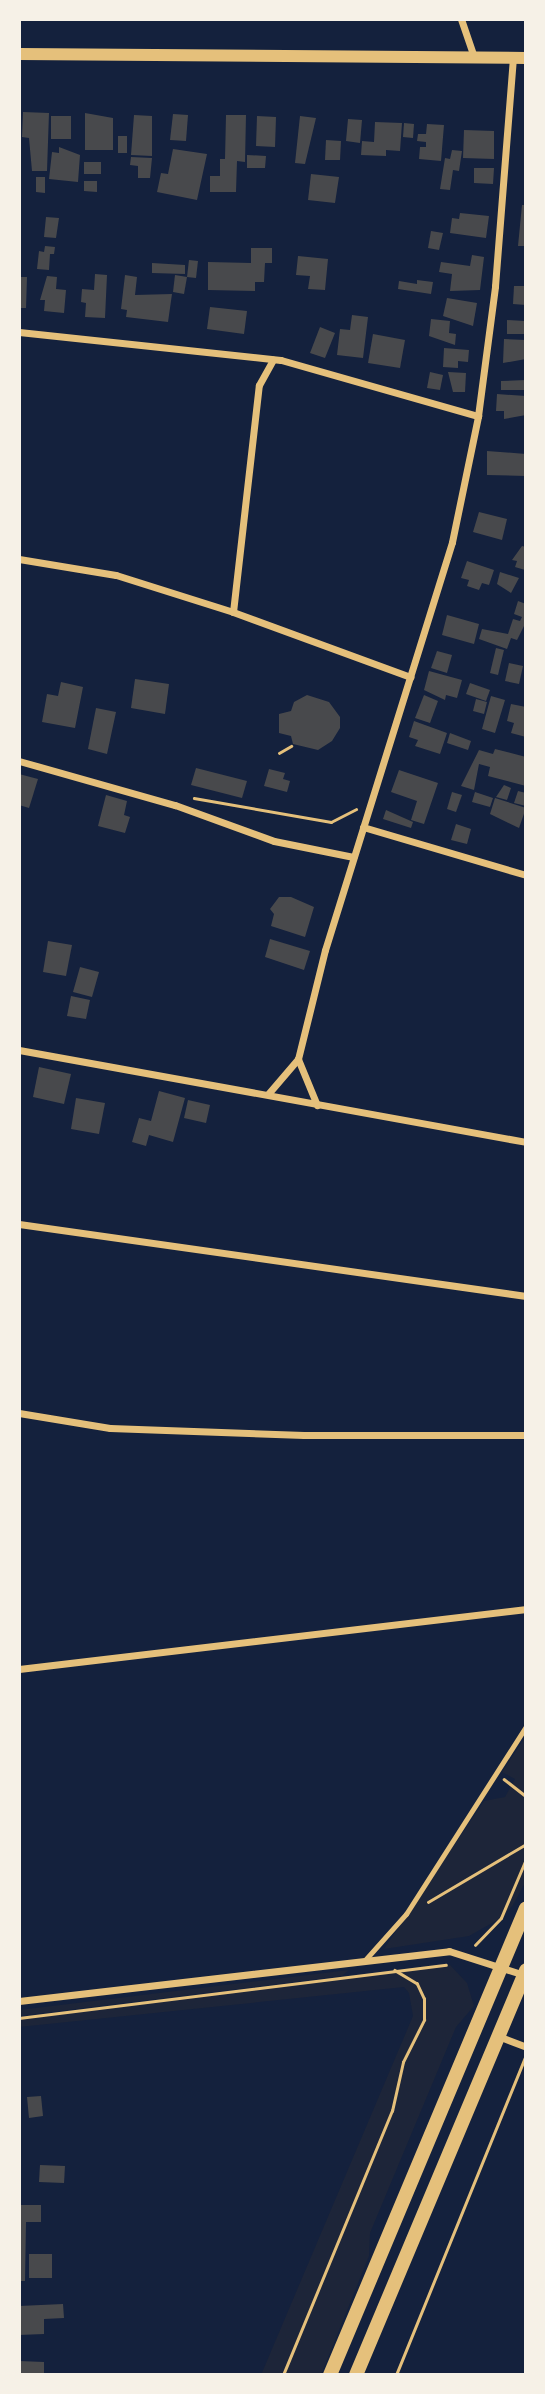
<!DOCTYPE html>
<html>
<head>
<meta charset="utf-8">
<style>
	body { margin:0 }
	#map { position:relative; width:545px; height:2394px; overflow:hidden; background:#14213d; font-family:"Sofia Sans Condensed",sans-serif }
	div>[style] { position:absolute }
	.green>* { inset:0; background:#1d2539 }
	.building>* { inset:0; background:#48494c }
	.path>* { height:2.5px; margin:-1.25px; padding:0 1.25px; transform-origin:1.25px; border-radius:1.25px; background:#e5c07b }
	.service>* { height:5px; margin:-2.5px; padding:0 2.5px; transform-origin:2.5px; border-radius:2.5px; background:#e5c07b }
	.minor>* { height:7px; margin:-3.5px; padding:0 3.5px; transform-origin:3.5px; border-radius:3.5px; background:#e5c07b }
	.tertiary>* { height:12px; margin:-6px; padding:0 6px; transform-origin:6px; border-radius:6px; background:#e5c07b }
	.secondary>* { height:14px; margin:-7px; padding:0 7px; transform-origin:7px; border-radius:7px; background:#e5c07b }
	span { translate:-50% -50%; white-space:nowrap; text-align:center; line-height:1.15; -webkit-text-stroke:5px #f6f1e7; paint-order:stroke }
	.frame { position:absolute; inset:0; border:21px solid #f6f1e7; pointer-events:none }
</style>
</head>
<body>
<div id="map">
	<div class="green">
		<i style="clip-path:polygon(526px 1736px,526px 1881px,513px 1905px,501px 1918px,469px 1936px,384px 1949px,484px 1801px,505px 1797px,515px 1779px,502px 1772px)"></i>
		<i style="clip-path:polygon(450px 1965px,467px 1983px,474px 2006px,456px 2027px,370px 2233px,369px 2256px,321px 2375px,261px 2375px,413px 2016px,409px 1993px,404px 1987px,19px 2027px,19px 2020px)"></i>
		<i style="clip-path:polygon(349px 1970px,342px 1976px,19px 2016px,19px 2010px)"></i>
	</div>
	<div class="building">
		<i style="clip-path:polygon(23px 112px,49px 113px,47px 171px,32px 171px,29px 138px,22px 137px)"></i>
		<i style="clip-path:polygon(85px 113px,113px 118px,113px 150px,85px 150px)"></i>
		<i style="clip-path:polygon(173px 114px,188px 115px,186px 141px,170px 140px)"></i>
		<i style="clip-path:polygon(134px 115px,152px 116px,152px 156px,131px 155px)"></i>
		<i style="clip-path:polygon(226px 115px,246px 115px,245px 162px,237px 161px,236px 192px,210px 192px,210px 176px,220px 176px,220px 159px,225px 159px)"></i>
		<i style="clip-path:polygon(51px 116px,71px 116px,71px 139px,51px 139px)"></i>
		<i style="clip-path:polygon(257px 116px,276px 117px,275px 147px,256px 146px)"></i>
		<i style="clip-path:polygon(300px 116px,316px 118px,305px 164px,295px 163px)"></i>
		<i style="clip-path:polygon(348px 119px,362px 120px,360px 143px,346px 141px)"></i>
		<i style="clip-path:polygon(375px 122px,402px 123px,400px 151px,386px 150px,386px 156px,361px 155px,362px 141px,374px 142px)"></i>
		<i style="clip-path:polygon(404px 123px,414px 124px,413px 138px,403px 137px)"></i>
		<i style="clip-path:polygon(427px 124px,444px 125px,441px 161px,419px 159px,420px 147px,426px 147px,426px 142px,417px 141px,418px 134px,426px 134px)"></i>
		<i style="clip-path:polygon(464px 130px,494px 131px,494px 159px,463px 158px)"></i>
		<i style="clip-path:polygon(118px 136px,127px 136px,127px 153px,118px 153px)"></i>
		<i style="clip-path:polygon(326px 140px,341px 141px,340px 160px,325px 160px)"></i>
		<i style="clip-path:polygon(59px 147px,80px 155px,78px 182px,49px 179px,52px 152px,59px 153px)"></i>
		<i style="clip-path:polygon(173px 149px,207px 154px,197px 200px,157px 192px,161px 173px,168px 174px)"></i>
		<i style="clip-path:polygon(452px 150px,462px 151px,459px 171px,453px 170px,450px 190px,440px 189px,445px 158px,450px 159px)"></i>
		<i style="clip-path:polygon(247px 155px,266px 156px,265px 168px,247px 168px)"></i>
		<i style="clip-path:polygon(131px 157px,152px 158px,150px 178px,138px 178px,138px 166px,130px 165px)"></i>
		<i style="clip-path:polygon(84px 162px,101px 162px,101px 174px,84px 174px)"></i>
		<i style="clip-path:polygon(474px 168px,494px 168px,493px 184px,474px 183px)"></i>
		<i style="clip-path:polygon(311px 174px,339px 177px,335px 203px,308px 200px)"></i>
		<i style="clip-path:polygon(36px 177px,45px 177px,45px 193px,36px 192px)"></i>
		<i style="clip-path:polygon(84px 181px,97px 181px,97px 192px,84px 191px)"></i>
		<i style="clip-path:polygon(522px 205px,526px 205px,526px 246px,518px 246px)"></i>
		<i style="clip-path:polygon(460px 213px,489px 216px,486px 238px,450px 233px,452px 218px,459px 219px)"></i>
		<i style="clip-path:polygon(46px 217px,59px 218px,56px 238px,44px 237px)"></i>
		<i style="clip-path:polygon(431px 231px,443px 233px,439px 250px,428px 248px)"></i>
		<i style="clip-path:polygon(45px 246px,55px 247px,54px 254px,50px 254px,49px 270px,37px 269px,39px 251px,44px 252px)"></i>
		<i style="clip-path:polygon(251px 248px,272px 248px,272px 263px,265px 263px,264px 282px,255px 282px,255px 291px,208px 290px,208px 262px,251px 263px)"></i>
		<i style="clip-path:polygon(472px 255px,484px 257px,480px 290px,450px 291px,452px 274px,439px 272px,441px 262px,470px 266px)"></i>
		<i style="clip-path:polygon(298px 256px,328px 259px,325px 290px,308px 289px,310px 276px,296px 275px)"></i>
		<i style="clip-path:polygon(189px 260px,198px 261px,196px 278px,187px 277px)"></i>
		<i style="clip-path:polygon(152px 263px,185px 265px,185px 274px,152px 273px)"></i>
		<i style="clip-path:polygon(95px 274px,107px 275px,105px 318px,85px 317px,86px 303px,81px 302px,82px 289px,94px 290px)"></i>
		<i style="clip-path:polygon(125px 275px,137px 277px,135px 295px,172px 294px,168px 322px,126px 317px,127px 310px,121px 309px)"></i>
		<i style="clip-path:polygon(175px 275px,187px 277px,184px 294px,173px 292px)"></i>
		<i style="clip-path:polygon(47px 276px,57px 277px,56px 289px,66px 290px,64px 313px,44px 311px,45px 300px,40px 300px)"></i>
		<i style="clip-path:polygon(19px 277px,27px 277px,26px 308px,19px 308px)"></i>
		<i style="clip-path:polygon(417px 280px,433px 282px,431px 294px,398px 289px,399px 281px,417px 284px)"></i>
		<i style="clip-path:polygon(514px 286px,526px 286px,526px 305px,513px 304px)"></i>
		<i style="clip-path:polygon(447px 298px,477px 303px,473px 326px,443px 316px)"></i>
		<i style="clip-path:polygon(210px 307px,247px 311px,244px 334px,207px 329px)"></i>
		<i style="clip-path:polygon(352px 315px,368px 317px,363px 358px,337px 355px,340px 329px,350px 330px)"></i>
		<i style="clip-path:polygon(431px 319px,450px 321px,449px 333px,456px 334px,455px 345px,429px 336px)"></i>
		<i style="clip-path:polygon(507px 320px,525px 321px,524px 334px,507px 334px)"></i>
		<i style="clip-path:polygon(320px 327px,335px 333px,325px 358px,310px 353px)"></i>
		<i style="clip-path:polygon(373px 334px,405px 340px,400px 368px,368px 363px)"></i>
		<i style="clip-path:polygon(504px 339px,526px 340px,526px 359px,503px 363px)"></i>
		<i style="clip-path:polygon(444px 348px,469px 350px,468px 362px,458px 361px,458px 368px,443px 367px)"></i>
		<i style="clip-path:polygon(430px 372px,443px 375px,440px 390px,427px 388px)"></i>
		<i style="clip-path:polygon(448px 372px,466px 373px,465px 392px,453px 392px)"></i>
		<i style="clip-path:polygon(526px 380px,526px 390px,501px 390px,501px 381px)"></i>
		<i style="clip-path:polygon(497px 394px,526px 396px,526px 415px,504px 419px,504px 411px,496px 411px)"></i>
		<i style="clip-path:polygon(487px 451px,526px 454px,526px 476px,487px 475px)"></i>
		<i style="clip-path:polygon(479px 512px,507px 519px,502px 540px,473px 532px)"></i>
		<i style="clip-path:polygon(522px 546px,526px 547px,525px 570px,515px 567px,517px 561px,512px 560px)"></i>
		<i style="clip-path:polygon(467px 561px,494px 570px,489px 585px,482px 583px,479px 590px,467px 586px,469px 580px,461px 578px)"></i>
		<i style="clip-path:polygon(500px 572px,519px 578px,511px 593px,497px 584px)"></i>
		<i style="clip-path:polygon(518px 601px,526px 604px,526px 622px,517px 640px,511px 638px,507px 649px,479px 639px,482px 629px,508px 634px,513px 619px,520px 621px,522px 617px,514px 614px)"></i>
		<i style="clip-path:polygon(447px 615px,479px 624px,474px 644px,442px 635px)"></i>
		<i style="clip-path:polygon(496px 648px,504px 650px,498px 675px,490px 673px)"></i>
		<i style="clip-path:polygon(437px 651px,452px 655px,447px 673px,431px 668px)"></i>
		<i style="clip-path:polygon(509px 663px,523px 666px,519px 684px,505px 681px)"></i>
		<i style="clip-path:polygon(429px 671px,462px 680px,457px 698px,446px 695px,445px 700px,424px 690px)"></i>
		<i style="clip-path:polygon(135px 679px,169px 684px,165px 714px,131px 708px)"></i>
		<i style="clip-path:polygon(61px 682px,83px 687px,75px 728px,42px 722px,47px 694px,58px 696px)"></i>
		<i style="clip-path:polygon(470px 683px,490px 690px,486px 701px,466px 694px)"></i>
		<i style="clip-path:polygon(307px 695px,329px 702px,340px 717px,340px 728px,332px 741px,318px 750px,293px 744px,291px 736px,279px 733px,279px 714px,291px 711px,294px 702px)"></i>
		<i style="clip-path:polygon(424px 695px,438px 701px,430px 723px,415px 718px)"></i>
		<i style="clip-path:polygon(491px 696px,505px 700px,495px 733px,482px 729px)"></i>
		<i style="clip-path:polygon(476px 699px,487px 702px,484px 714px,473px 711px)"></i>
		<i style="clip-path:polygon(511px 704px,526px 707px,526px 737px,511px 733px,514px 723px,507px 721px)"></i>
		<i style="clip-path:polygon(96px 708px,116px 712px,107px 754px,88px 749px)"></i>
		<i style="clip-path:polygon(414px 721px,447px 733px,440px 754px,415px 746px,418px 740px,409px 737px)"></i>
		<i style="clip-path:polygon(450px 733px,471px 741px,468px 750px,447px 743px)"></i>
		<i style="clip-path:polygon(495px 749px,526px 757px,526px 786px,488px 776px,490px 767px,479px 764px,474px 790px,461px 786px,479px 750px,493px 754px)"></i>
		<i style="clip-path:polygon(196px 768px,247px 781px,242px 798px,191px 785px)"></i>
		<i style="clip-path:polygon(269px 769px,285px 773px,283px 779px,290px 781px,287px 792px,264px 786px)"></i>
		<i style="clip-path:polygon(399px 770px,438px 783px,424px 824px,411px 820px,417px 801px,391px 792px)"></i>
		<i style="clip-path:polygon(19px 774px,38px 779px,29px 808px,19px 805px)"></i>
		<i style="clip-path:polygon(504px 785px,511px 788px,507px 800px,496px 797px)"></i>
		<i style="clip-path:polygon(518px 791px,526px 793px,526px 806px,514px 803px)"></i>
		<i style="clip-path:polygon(452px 792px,462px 795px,456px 812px,447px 809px)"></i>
		<i style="clip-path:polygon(475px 792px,493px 798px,490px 807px,472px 802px)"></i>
		<i style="clip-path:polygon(106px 795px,127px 801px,124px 815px,130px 817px,125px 833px,98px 826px)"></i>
		<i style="clip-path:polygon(495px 798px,526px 808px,519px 828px,490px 814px)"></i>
		<i style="clip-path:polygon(386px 810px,413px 822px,411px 828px,383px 819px)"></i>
		<i style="clip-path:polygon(456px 824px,471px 829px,467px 844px,451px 840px)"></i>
		<i style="clip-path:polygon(279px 897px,291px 897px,314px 907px,305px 937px,271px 926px,274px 914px,270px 909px)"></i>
		<i style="clip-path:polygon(270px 939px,310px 951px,304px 970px,265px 957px)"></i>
		<i style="clip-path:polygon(48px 941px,72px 945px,66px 976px,43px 972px)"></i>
		<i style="clip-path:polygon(80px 967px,99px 972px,92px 997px,73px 992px)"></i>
		<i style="clip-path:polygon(71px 996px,90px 1000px,86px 1019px,67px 1016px)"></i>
		<i style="clip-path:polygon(39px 1067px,71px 1074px,64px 1104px,33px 1097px)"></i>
		<i style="clip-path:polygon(159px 1091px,185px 1098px,173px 1142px,149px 1135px,146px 1146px,132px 1142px,139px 1118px,151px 1121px)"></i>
		<i style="clip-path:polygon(76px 1098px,105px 1103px,99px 1134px,71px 1129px)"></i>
		<i style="clip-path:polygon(188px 1100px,210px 1105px,206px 1123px,184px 1118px)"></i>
		<i style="clip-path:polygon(41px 2096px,43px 2116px,29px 2118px,27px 2097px)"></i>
		<i style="clip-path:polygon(40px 2165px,65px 2166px,64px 2183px,39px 2182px)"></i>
		<i style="clip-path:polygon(19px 2205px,41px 2205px,41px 2222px,26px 2222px,25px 2281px,19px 2281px)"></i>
		<i style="clip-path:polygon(29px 2254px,52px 2254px,52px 2278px,29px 2278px)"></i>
		<i style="clip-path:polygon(63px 2304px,64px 2318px,44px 2319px,44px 2334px,19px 2335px,19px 2306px)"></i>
		<i style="clip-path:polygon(19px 2361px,44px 2362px,44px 2375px,19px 2375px)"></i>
	</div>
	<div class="path">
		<i style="left:279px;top:753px;width:14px;rotate:-30deg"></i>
		<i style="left:194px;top:798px;width:139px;rotate:9.9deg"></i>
		<i style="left:331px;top:822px;width:28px;rotate:-27deg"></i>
		<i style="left:504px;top:1779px;width:28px;rotate:38deg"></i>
		<i style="left:428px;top:1902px;width:114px;rotate:-30.6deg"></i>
		<i style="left:475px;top:1945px;width:37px;rotate:-46deg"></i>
		<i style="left:501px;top:1918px;width:64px;rotate:-67deg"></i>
		<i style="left:19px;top:2018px;width:430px;rotate:-7.1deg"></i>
		<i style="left:283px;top:2375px;width:286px;rotate:-67.6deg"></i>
		<i style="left:392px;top:2111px;width:50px;rotate:-77.3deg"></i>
		<i style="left:403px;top:2062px;width:47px;rotate:-63.4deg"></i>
		<i style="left:424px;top:2020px;width:21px;rotate:-90deg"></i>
		<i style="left:424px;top:1999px;width:17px;rotate:-115deg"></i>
		<i style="left:417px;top:1984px;width:26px;rotate:-149deg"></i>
		<i style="left:396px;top:2375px;width:343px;rotate:-67.9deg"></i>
	</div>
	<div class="service">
		<i style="left:365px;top:1960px;width:62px;rotate:-48.3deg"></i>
		<i style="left:406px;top:1914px;width:223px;rotate:-57.4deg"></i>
	</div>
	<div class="minor">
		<i style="left:461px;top:19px;width:40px;rotate:71.1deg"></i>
		<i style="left:19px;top:332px;width:263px;rotate:6.1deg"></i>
		<i style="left:281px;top:360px;width:205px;rotate:15.9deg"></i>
		<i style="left:19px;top:559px;width:98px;rotate:9.4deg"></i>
		<i style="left:116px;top:575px;width:123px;rotate:17.5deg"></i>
		<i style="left:233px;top:612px;width:189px;rotate:20.1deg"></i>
		<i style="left:233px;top:612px;width:228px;rotate:-83.5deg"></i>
		<i style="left:259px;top:385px;width:29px;rotate:-61deg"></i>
		<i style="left:19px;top:761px;width:162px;rotate:15.8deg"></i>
		<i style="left:175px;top:805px;width:105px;rotate:20deg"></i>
		<i style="left:274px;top:841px;width:81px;rotate:11.4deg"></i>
		<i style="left:363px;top:827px;width:170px;rotate:16.4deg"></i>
		<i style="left:19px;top:1050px;width:515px;rotate:10.28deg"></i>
		<i style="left:298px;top:1059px;width:50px;rotate:67.6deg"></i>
		<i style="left:268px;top:1094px;width:46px;rotate:-49.4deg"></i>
		<i style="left:298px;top:1059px;width:112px;rotate:-76.1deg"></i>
		<i style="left:325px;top:950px;width:427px;rotate:-72.7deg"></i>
		<i style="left:452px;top:542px;width:129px;rotate:-78.3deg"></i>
		<i style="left:478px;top:416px;width:131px;rotate:-82.5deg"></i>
		<i style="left:495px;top:286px;width:230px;rotate:-85.5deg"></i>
		<i style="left:19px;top:1224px;width:512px;rotate:8.08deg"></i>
		<i style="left:19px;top:1413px;width:92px;rotate:9.4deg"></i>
		<i style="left:110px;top:1428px;width:194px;rotate:2.1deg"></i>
		<i style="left:304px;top:1435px;width:222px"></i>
		<i style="left:19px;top:1669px;width:511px;rotate:-6.75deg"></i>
		<i style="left:19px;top:2001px;width:433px;rotate:-6.6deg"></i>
		<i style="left:449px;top:1951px;width:79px;rotate:17.7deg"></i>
		<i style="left:498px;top:2036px;width:30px;rotate:21deg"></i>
	</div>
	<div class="tertiary">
		<i style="left:19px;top:54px;width:507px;rotate:0.45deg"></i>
	</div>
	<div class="secondary">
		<i style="left:330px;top:2375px;width:506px;rotate:-67.23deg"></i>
		<i style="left:356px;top:2375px;width:439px;rotate:-67.2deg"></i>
	</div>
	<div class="frame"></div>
</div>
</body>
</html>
